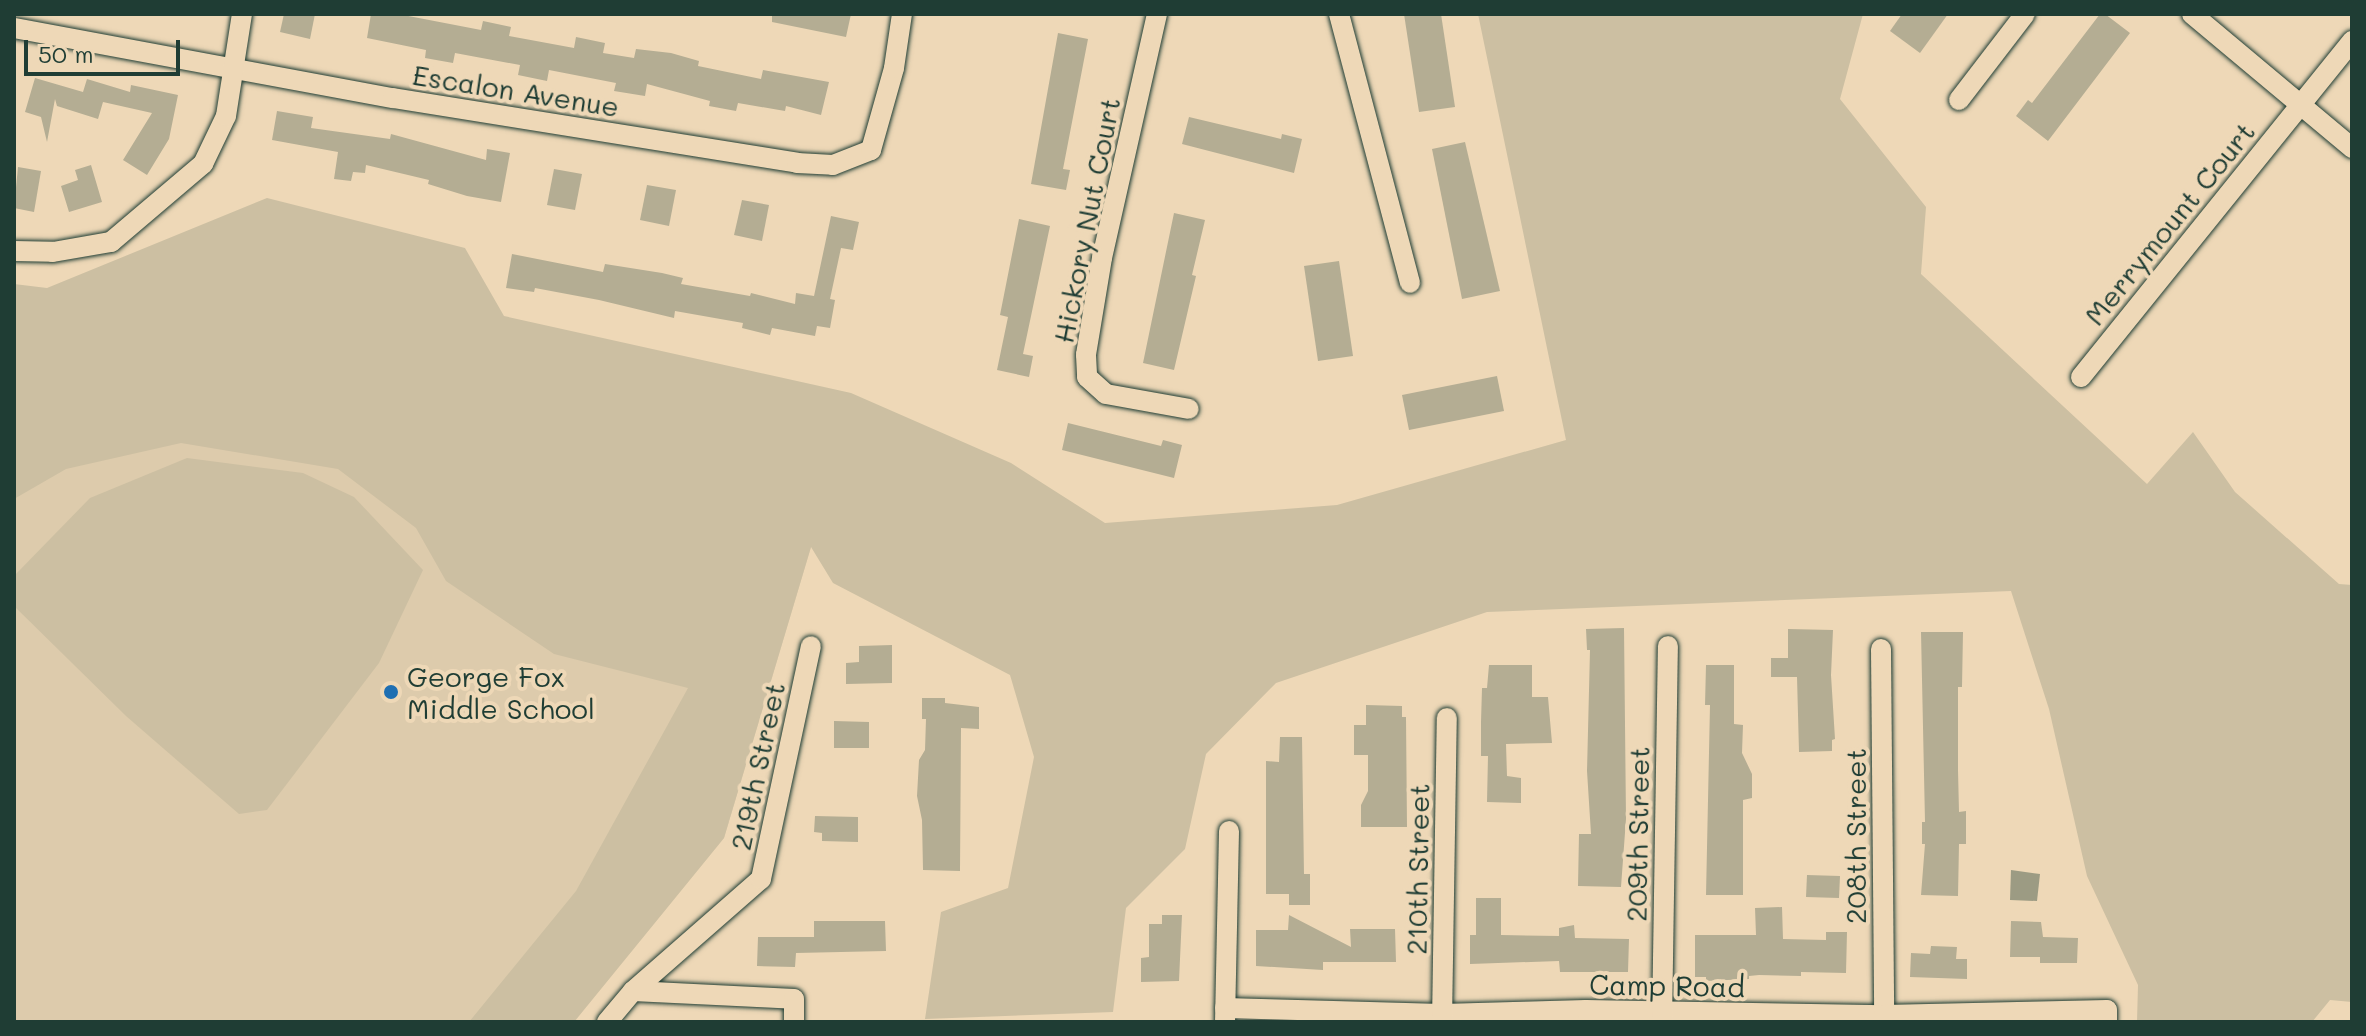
<!DOCTYPE html>
<html>
<head>
<meta charset="utf-8">
<style>
	body { margin:0 }
	#map { position:relative; width:2366px; height:1036px; overflow:hidden; background:#eed8b7; font-family:Mali,sans-serif }
	div>[style] { position:absolute }
	.built>* { inset:0; background:#ddcbac }
	.green>* { inset:0; background:#ccbfa2 }
	.water>* { inset:0; background:#9c9b83 }
	.building>* { inset:0; background:#b4ad93 }
	.roads { filter:drop-shadow(0 0 2px #1f3d34) drop-shadow(0 0 2px #1f3d34) }
	.street>* { height:20px; margin:-10px; padding:0 10px; transform-origin:10px; border-radius:10px; background:#eed8b7 }
	.dots>* { width:22px; height:22px; translate:-50% -50%; box-sizing:border-box; border:4px solid #eed8b7; border-radius:50% }
	span { translate:-50% -50%; white-space:nowrap; text-align:center; line-height:1.15; -webkit-text-stroke:8px #eed8b7; paint-order:stroke }
	.street-label { font-size:28px; color:#1f3d34 }
	.poi-label { font-size:28px; color:#1f3d34 }
	.left { translate:0 -50%; text-align:left }
	.frame { position:absolute; inset:0; border:16px solid #1f3d34; pointer-events:none }
	.scale { position:absolute; left:24px; top:40px; width:156px; height:36px; box-sizing:border-box; border:4px solid #1f3d34; border-top:0; padding-left:10px; font-size:24px; line-height:28px; white-space:nowrap; color:#1f3d34; -webkit-text-stroke:6px #eed8b7; paint-order:stroke }
</style>
</head>
<body>
<div id="map">
	<div class="built">
		<i style="clip-path:polygon(14px 392px,811px 547px,724px 838px,574px 1022px,14px 1022px)"></i>
	</div>
	<div class="green">
		<i style="clip-path:polygon(1478px 14px,1863px 14px,1840px 99px,1926px 207px,1921px 274px,2147px 484px,2193px 432px,2235px 492px,2339px 584px,2352px 585px,2352px 1002px,2330px 1000px,2312px 1022px,2137px 1022px,2138px 985px,2087px 876px,2049px 709px,2011px 591px,1487px 612px,1276px 683px,1206px 754px,1185px 849px,1126px 908px,1113px 1012px,925px 1019px,941px 912px,1008px 888px,1034px 757px,1010px 675px,833px 583px,811px 547px,724px 838px,574px 1022px,469px 1022px,576px 891px,688px 688px,554px 654px,446px 581px,416px 528px,338px 469px,181px 443px,66px 469px,14px 499px,14px 284px,47px 288px,267px 198px,465px 248px,504px 316px,851px 393px,1011px 463px,1105px 523px,1337px 505px,1566px 440px)"></i>
		<i style="clip-path:polygon(187px 458px,303px 473px,354px 497px,423px 570px,379px 663px,267px 810px,239px 814px,126px 716px,14px 606px,14px 576px,90px 498px)"></i>
	</div>
	<div class="water">
		<i style="clip-path:polygon(2011px 870px,2040px 874px,2037px 901px,2010px 900px)"></i>
	</div>
	<div class="building">
		<i style="clip-path:polygon(284px 14px,315px 14px,310px 39px,280px 32px)"></i>
		<i style="clip-path:polygon(371px 14px,398px 14px,481px 30px,483px 21px,511px 27px,509px 36px,574px 48px,576px 37px,605px 43px,603px 53px,634px 58px,636px 49px,671px 53px,699px 61px,698px 66px,761px 79px,763px 70px,829px 82px,821px 115px,786px 106px,785px 111px,738px 103px,736px 111px,709px 106px,710px 101px,647px 84px,645px 96px,614px 91px,616px 83px,549px 70px,547px 81px,518px 75px,520px 65px,455px 53px,453px 63px,425px 58px,426px 50px,367px 38px)"></i>
		<i style="clip-path:polygon(772px 14px,851px 14px,846px 37px,772px 22px)"></i>
		<i style="clip-path:polygon(1404px 14px,1441px 14px,1455px 107px,1419px 112px)"></i>
		<i style="clip-path:polygon(1902px 14px,1948px 14px,1920px 53px,1890px 31px)"></i>
		<i style="clip-path:polygon(2100px 14px,2105px 14px,2130px 33px,2048px 141px,2016px 116px,2028px 100px,2032px 103px)"></i>
		<i style="clip-path:polygon(1058px 33px,1088px 39px,1063px 169px,1070px 170px,1066px 190px,1031px 184px)"></i>
		<i style="clip-path:polygon(35px 78px,83px 92px,87px 79px,130px 92px,131px 85px,178px 95px,169px 139px,147px 175px,123px 160px,152px 113px,103px 102px,98px 119px,57px 106px,55px 99px,47px 142px,41px 117px,25px 112px)"></i>
		<i style="clip-path:polygon(277px 111px,313px 117px,311px 128px,390px 139px,391px 134px,486px 160px,487px 149px,510px 153px,501px 202px,467px 196px,428px 184px,429px 180px,366px 165px,365px 173px,353px 172px,351px 181px,334px 179px,338px 152px,272px 140px)"></i>
		<i style="clip-path:polygon(1189px 117px,1281px 139px,1282px 134px,1302px 139px,1294px 173px,1182px 144px)"></i>
		<i style="clip-path:polygon(1465px 142px,1500px 291px,1462px 299px,1432px 149px)"></i>
		<i style="clip-path:polygon(91px 165px,102px 202px,69px 212px,61px 186px,78px 180px,75px 170px)"></i>
		<i style="clip-path:polygon(18px 167px,41px 171px,34px 212px,14px 208px)"></i>
		<i style="clip-path:polygon(554px 169px,582px 174px,575px 210px,547px 205px)"></i>
		<i style="clip-path:polygon(647px 185px,676px 190px,669px 226px,640px 220px)"></i>
		<i style="clip-path:polygon(742px 200px,769px 205px,762px 241px,734px 235px)"></i>
		<i style="clip-path:polygon(1174px 213px,1205px 220px,1192px 275px,1196px 276px,1174px 370px,1143px 363px)"></i>
		<i style="clip-path:polygon(831px 216px,859px 222px,853px 250px,841px 248px,830px 299px,835px 300px,830px 328px,817px 326px,815px 336px,772px 328px,770px 335px,742px 328px,743px 323px,675px 311px,674px 318px,599px 300px,535px 288px,534px 292px,506px 288px,512px 254px,603px 272px,605px 264px,662px 273px,683px 278px,681px 284px,750px 296px,751px 293px,795px 304px,796px 293px,814px 296px)"></i>
		<i style="clip-path:polygon(1019px 219px,1050px 226px,1023px 354px,1033px 356px,1029px 377px,997px 370px,1008px 317px,1000px 315px)"></i>
		<i style="clip-path:polygon(1339px 261px,1353px 356px,1318px 361px,1304px 266px)"></i>
		<i style="clip-path:polygon(1497px 376px,1504px 411px,1409px 430px,1402px 395px)"></i>
		<i style="clip-path:polygon(1068px 423px,1161px 446px,1163px 440px,1182px 445px,1174px 478px,1062px 450px)"></i>
		<i style="clip-path:polygon(1624px 628px,1626px 819px,1621px 887px,1578px 886px,1579px 834px,1591px 834px,1587px 771px,1590px 650px,1587px 650px,1586px 629px)"></i>
		<i style="clip-path:polygon(1788px 629px,1833px 630px,1831px 675px,1835px 739px,1832px 740px,1832px 751px,1799px 752px,1797px 677px,1771px 677px,1771px 658px,1788px 658px)"></i>
		<i style="clip-path:polygon(1921px 632px,1963px 632px,1962px 687px,1958px 687px,1958px 770px,1959px 812px,1966px 811px,1966px 844px,1959px 844px,1958px 896px,1921px 895px,1925px 844px,1922px 844px,1922px 822px,1925px 822px)"></i>
		<i style="clip-path:polygon(892px 645px,892px 683px,846px 684px,846px 663px,859px 662px,859px 646px)"></i>
		<i style="clip-path:polygon(1489px 665px,1532px 665px,1532px 697px,1548px 697px,1552px 743px,1506px 744px,1507px 776px,1521px 778px,1521px 803px,1487px 802px,1488px 756px,1481px 756px,1481px 722px,1482px 688px,1487px 688px)"></i>
		<i style="clip-path:polygon(1706px 665px,1734px 665px,1734px 724px,1743px 725px,1742px 753px,1752px 774px,1752px 798px,1743px 800px,1743px 895px,1706px 895px,1710px 705px,1705px 705px)"></i>
		<i style="clip-path:polygon(922px 698px,945px 698px,945px 703px,979px 707px,979px 729px,961px 728px,960px 871px,923px 870px,922px 820px,917px 796px,919px 760px,925px 750px,926px 719px,922px 719px)"></i>
		<i style="clip-path:polygon(1366px 705px,1402px 706px,1402px 717px,1406px 717px,1407px 827px,1361px 827px,1361px 805px,1368px 791px,1368px 755px,1354px 755px,1354px 725px,1366px 725px)"></i>
		<i style="clip-path:polygon(834px 721px,869px 722px,869px 748px,834px 748px)"></i>
		<i style="clip-path:polygon(1280px 737px,1302px 737px,1304px 874px,1310px 874px,1310px 905px,1289px 905px,1289px 894px,1266px 894px,1266px 761px,1279px 762px)"></i>
		<i style="clip-path:polygon(815px 816px,858px 817px,858px 842px,822px 841px,822px 833px,814px 832px)"></i>
		<i style="clip-path:polygon(1807px 875px,1840px 876px,1839px 898px,1806px 897px)"></i>
		<i style="clip-path:polygon(1476px 898px,1501px 898px,1501px 935px,1559px 936px,1559px 928px,1574px 925px,1575px 938px,1629px 939px,1628px 972px,1560px 972px,1559px 961px,1470px 964px,1470px 935px,1476px 935px)"></i>
		<i style="clip-path:polygon(1782px 907px,1783px 939px,1826px 940px,1826px 932px,1847px 932px,1846px 973px,1801px 972px,1801px 976px,1759px 975px,1749px 976px,1749px 979px,1706px 981px,1706px 977px,1695px 977px,1695px 935px,1756px 935px,1755px 908px)"></i>
		<i style="clip-path:polygon(1162px 915px,1182px 915px,1179px 981px,1141px 982px,1141px 958px,1149px 957px,1149px 924px,1162px 924px)"></i>
		<i style="clip-path:polygon(1289px 915px,1351px 947px,1350px 929px,1395px 929px,1396px 962px,1323px 962px,1323px 970px,1256px 966px,1256px 930px,1288px 930px)"></i>
		<i style="clip-path:polygon(814px 921px,885px 921px,886px 951px,796px 953px,795px 967px,757px 966px,758px 937px,814px 937px)"></i>
		<i style="clip-path:polygon(2011px 921px,2041px 922px,2043px 937px,2078px 938px,2077px 963px,2040px 963px,2040px 957px,2010px 957px)"></i>
		<i style="clip-path:polygon(1931px 946px,1957px 947px,1956px 959px,1967px 959px,1967px 979px,1910px 977px,1911px 953px,1930px 954px)"></i>
	</div>
	<div class="roads">
		<div class="street">
			<i style="left:1157px;top:14px;width:250px;rotate:102.7deg"></i>
			<i style="left:1102px;top:258px;width:98px;rotate:99.4deg"></i>
			<i style="left:1086px;top:355px;width:22px;rotate:87deg"></i>
			<i style="left:1087px;top:377px;width:25px;rotate:42deg"></i>
			<i style="left:1106px;top:394px;width:84px;rotate:10.2deg"></i>
			<i style="left:1339px;top:14px;width:278px;rotate:75.2deg"></i>
			<i style="left:2192px;top:14px;width:209px;rotate:39.9deg"></i>
			<i style="left:14px;top:28px;width:385px;rotate:10.5deg"></i>
			<i style="left:393px;top:98px;width:409px;rotate:9.1deg"></i>
			<i style="left:797px;top:163px;width:36px;rotate:3deg"></i>
			<i style="left:833px;top:165px;width:41px;rotate:-21.5deg"></i>
			<i style="left:871px;top:150px;width:85px;rotate:-74.3deg"></i>
			<i style="left:894px;top:68px;width:55px;rotate:-81.6deg"></i>
			<i style="left:1959px;top:100px;width:108px;rotate:-52.5deg"></i>
			<i style="left:14px;top:251px;width:39px;rotate:1deg"></i>
			<i style="left:53px;top:252px;width:59px;rotate:-9.8deg"></i>
			<i style="left:111px;top:242px;width:121px;rotate:-40.3deg"></i>
			<i style="left:203px;top:164px;width:53px;rotate:-64.4deg"></i>
			<i style="left:226px;top:116px;width:103px;rotate:-81.1deg"></i>
			<i style="left:2081px;top:377px;width:432px;rotate:-51.1deg"></i>
			<i style="left:1881px;top:649px;width:373px;rotate:89.5deg"></i>
			<i style="left:633px;top:991px;width:161px;rotate:2.8deg"></i>
			<i style="left:794px;top:999px;width:23px;rotate:90deg"></i>
			<i style="left:1225px;top:1008px;width:217px;rotate:1.6deg"></i>
			<i style="left:1442px;top:1014px;width:144px;rotate:-1.6deg"></i>
			<i style="left:1586px;top:1010px;width:298px;rotate:1deg"></i>
			<i style="left:1884px;top:1015px;width:223px;rotate:-1.3deg"></i>
			<i style="left:2107px;top:1010px;width:12px;rotate:90deg"></i>
			<i style="left:607px;top:1022px;width:40px;rotate:-50deg"></i>
			<i style="left:633px;top:991px;width:170px;rotate:-41.2deg"></i>
			<i style="left:761px;top:879px;width:238px;rotate:-77.9deg"></i>
			<i style="left:1225px;top:1022px;width:191px;rotate:-88.8deg"></i>
			<i style="left:1442px;top:1022px;width:304px;rotate:-89.1deg"></i>
			<i style="left:1662px;top:1022px;width:376px;rotate:-89.1deg"></i>
		</div>
	</div>
	<div class="dots">
		<i style="left:391px;top:692px;background:#1f6fb2"></i>
	</div>
	<div class="street-label">
		<span style="left:516px;top:90px;rotate:9deg">Escalon Avenue</span>
		<span style="left:1086px;top:220px;rotate:-79deg">Hickory Nut Court</span>
		<span style="left:2169px;top:223px;rotate:-51deg">Merrymount Court</span>
		<span style="left:757px;top:766px;rotate:-78deg">219th Street</span>
		<span style="left:1637px;top:834px;rotate:-89deg">209th Street</span>
		<span style="left:1855px;top:836px;rotate:-90deg">208th Street</span>
		<span style="left:1417px;top:869px;rotate:-89deg">210th Street</span>
		<span style="left:1667px;top:985px;rotate:1deg">Camp Road</span>
	</div>
	<div class="poi-label">
		<span class="left" style="left:407px;top:692px">George Fox<br>Middle School</span>
	</div>
	<div class="frame"></div>
	<div class="scale">50 m</div>
</div>
</body>
</html>
